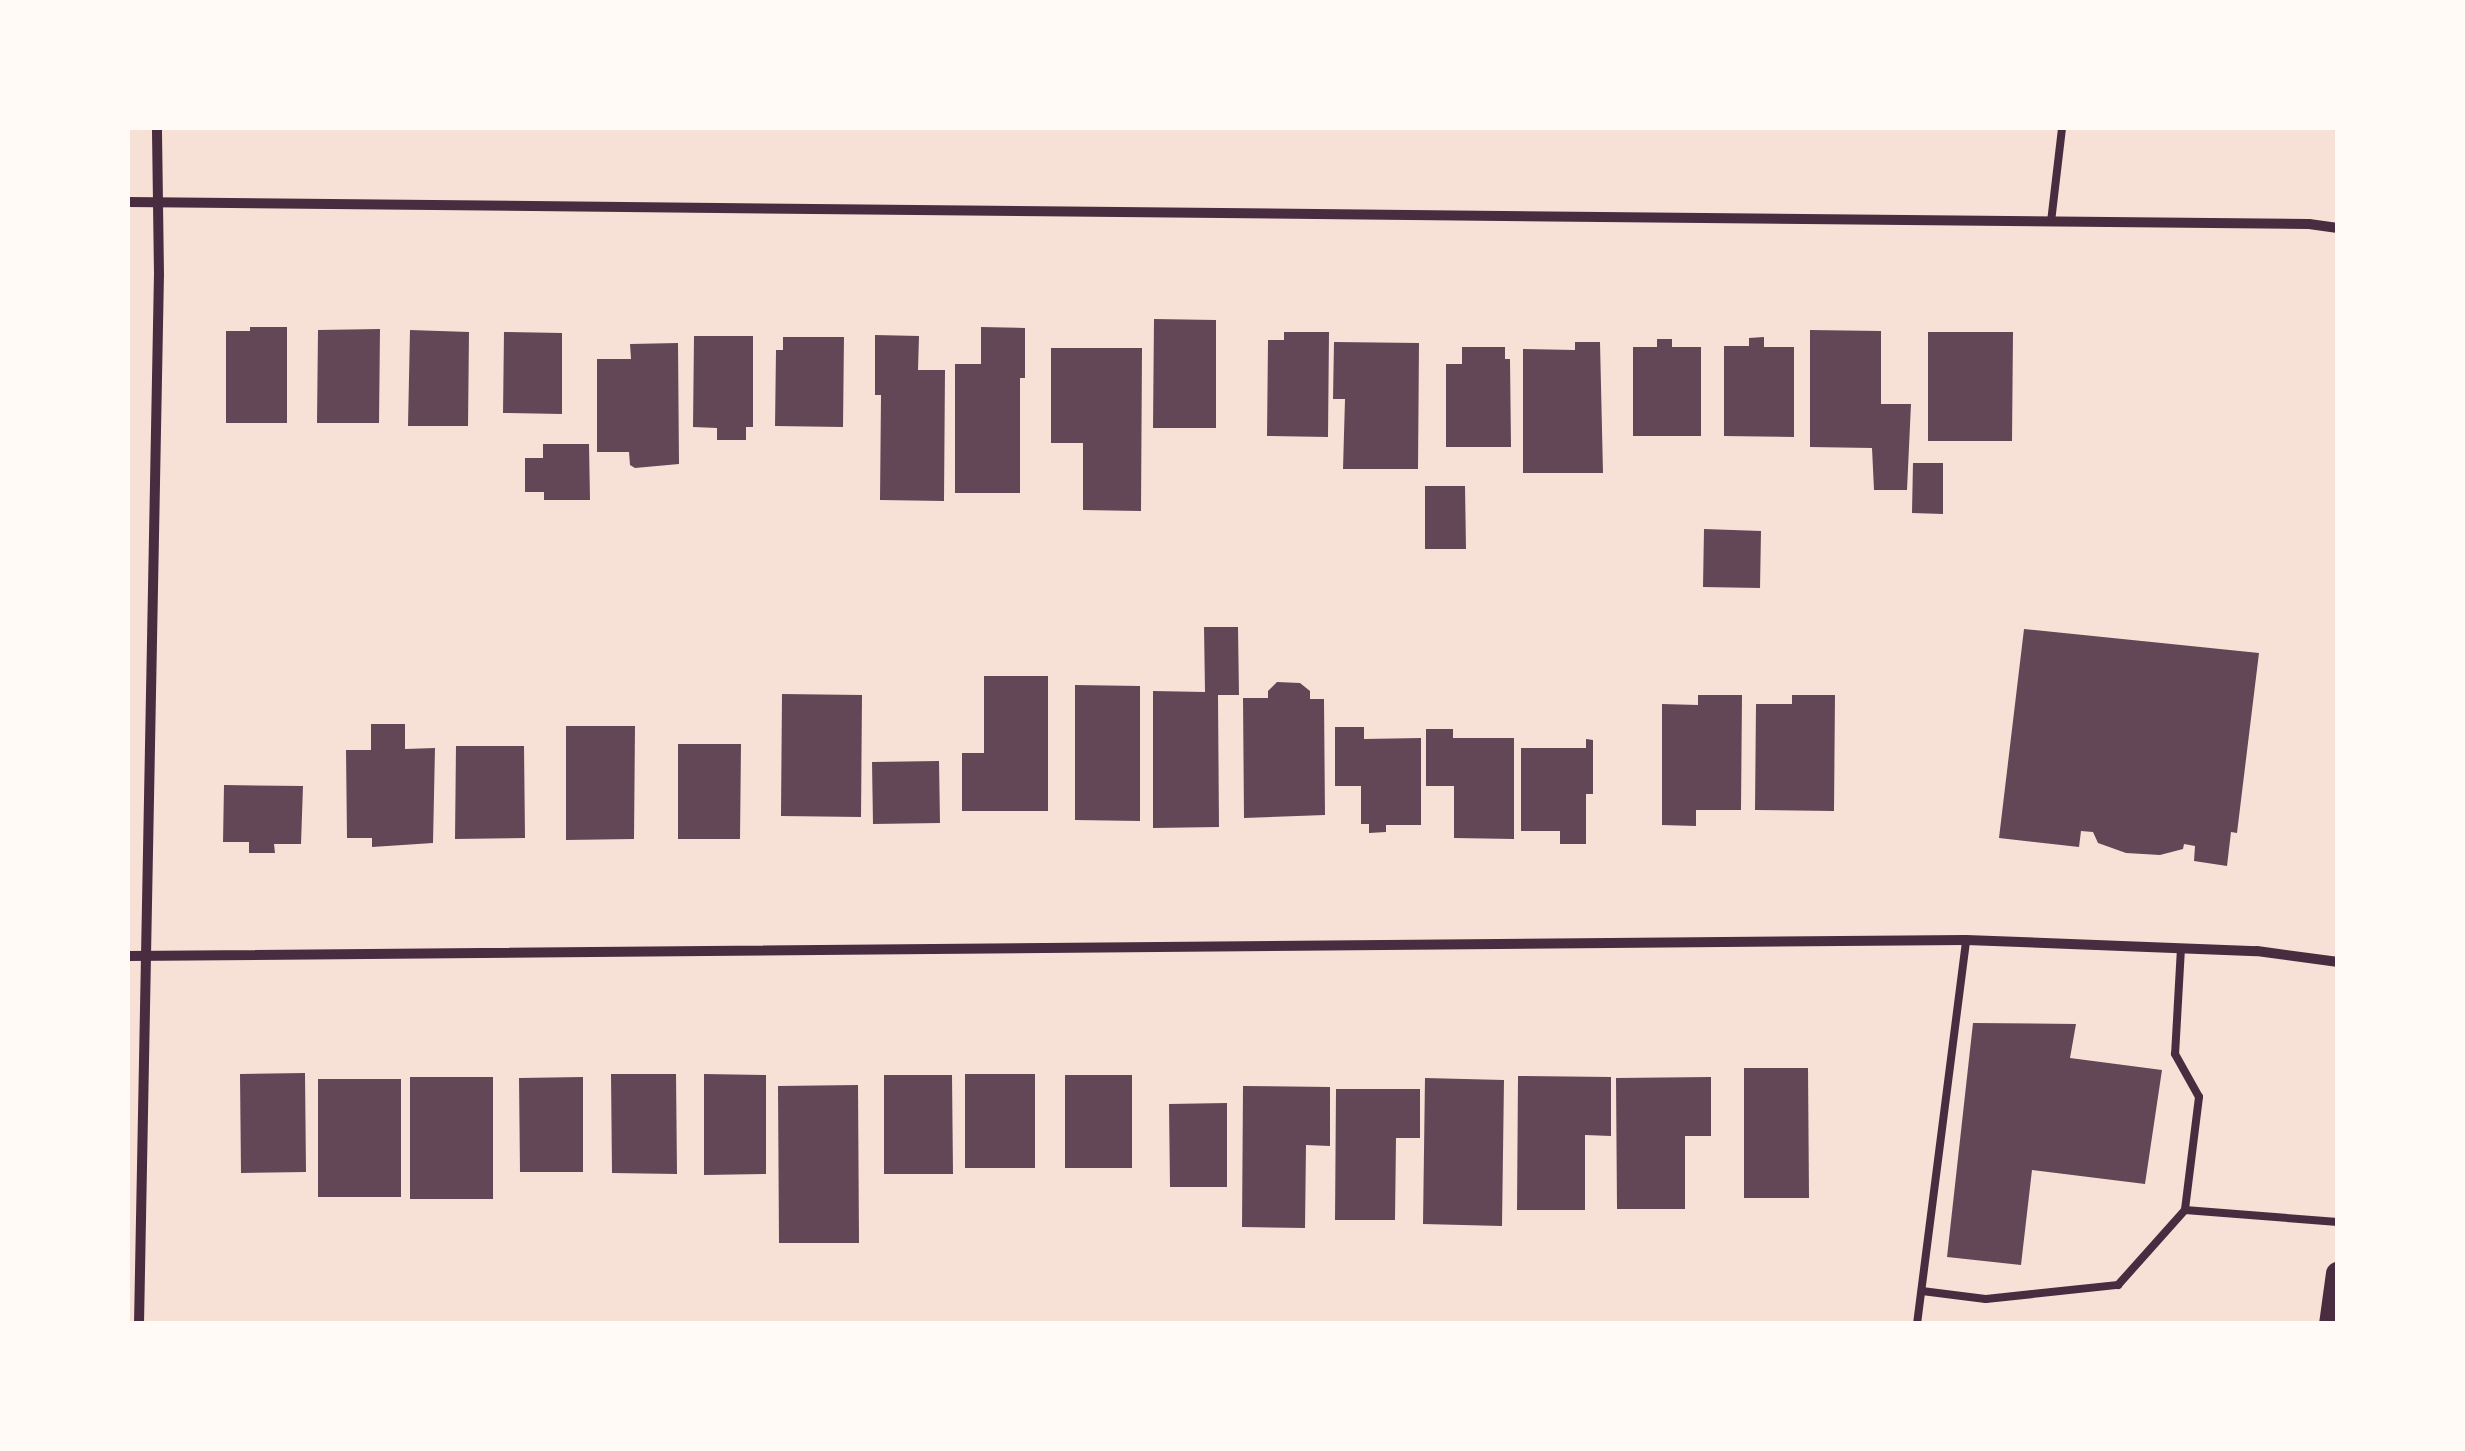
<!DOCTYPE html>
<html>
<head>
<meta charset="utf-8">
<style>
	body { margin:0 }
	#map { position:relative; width:2465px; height:1451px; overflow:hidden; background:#f7e1d7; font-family:"Fira Sans",sans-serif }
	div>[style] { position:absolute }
	.building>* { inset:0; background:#644757 }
	.service>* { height:8px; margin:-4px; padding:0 4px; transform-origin:4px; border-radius:4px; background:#4a2c40 }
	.minor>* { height:10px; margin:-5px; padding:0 5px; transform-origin:5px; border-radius:5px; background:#4a2c40 }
	.primary>* { height:25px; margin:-12.5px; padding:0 12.5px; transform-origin:12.5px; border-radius:12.5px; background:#4a2c40 }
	span { translate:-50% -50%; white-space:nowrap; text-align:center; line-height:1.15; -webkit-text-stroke:8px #fffaf5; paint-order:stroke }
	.frame { position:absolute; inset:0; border:130px solid #fffaf5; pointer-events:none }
</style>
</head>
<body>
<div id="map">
	<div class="building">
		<i style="clip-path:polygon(1154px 319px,1216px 320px,1216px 428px,1153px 428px)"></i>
		<i style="clip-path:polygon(250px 327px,287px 327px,287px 423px,226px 423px,226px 331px,250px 331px)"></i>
		<i style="clip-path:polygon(981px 327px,1025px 328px,1025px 378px,1020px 378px,1020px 493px,955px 493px,955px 364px,981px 364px)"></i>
		<i style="clip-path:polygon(380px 329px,379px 423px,317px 423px,318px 330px)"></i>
		<i style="clip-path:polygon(410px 330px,469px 332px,468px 426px,408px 426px)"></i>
		<i style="clip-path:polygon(1810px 330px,1881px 331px,1881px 404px,1911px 404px,1907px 490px,1874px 490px,1872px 448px,1810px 447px)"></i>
		<i style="clip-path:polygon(504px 332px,562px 333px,562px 414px,503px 413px)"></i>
		<i style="clip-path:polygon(1284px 332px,1329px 332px,1328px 437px,1267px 436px,1268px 340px,1284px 340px)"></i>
		<i style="clip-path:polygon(1928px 332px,2013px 332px,2012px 441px,1928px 441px)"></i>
		<i style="clip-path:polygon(875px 335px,919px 336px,918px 370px,945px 370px,944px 501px,880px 500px,881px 395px,875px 395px)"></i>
		<i style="clip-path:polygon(694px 336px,753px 336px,753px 427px,746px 427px,746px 440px,717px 440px,717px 428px,693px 427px)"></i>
		<i style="clip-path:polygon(783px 337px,844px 337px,843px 427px,775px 426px,776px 350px,783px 350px)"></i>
		<i style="clip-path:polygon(1764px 337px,1764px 347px,1794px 347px,1794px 437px,1724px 436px,1724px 346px,1749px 346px,1749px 338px)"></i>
		<i style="clip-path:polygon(1657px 339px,1672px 339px,1672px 347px,1701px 347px,1701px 436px,1633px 436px,1633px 347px,1657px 347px)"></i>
		<i style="clip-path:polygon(1334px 342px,1419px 343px,1418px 469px,1343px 469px,1345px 399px,1333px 399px)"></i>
		<i style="clip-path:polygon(1575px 342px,1600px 342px,1603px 473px,1523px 473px,1523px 349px,1575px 350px)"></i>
		<i style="clip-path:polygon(678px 343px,679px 464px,635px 468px,630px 465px,629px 452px,597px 452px,597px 359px,631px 359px,630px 344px)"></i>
		<i style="clip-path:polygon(1462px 347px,1505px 347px,1505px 359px,1510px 359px,1511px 447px,1446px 447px,1446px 364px,1462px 364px)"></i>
		<i style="clip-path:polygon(1051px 348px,1142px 348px,1141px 511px,1083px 510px,1083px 443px,1051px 443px)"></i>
		<i style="clip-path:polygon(543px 444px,589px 444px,590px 500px,544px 500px,544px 492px,525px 492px,525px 458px,543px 458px)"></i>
		<i style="clip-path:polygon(1913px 463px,1943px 463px,1943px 514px,1912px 513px)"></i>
		<i style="clip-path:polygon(1425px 486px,1465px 486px,1466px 549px,1425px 549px)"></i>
		<i style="clip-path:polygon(1704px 529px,1761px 531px,1760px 588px,1703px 587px)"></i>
		<i style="clip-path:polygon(1204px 627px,1238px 627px,1239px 695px,1218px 695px,1219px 827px,1153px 828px,1153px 691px,1205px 692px)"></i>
		<i style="clip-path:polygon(2024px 629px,2259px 653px,2237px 833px,2231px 832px,2227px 866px,2194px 861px,2195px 846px,2184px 844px,2183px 849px,2160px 855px,2126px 853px,2098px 843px,2093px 832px,2081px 831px,2079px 847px,1999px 838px)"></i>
		<i style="clip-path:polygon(984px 676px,1048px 676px,1048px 811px,962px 811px,962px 753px,984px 753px)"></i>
		<i style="clip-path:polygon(1277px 682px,1300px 683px,1310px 691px,1310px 699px,1324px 699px,1325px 815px,1244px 818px,1243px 698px,1268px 698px,1268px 691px)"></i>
		<i style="clip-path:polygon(1075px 685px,1140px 686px,1140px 821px,1075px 820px)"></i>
		<i style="clip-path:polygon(782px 694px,862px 695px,861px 817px,781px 816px)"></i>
		<i style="clip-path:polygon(1698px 695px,1742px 695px,1741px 810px,1696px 810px,1696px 826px,1662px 825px,1662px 704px,1698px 705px)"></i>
		<i style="clip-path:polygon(1792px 695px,1835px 695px,1834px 811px,1755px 810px,1756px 704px,1792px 704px)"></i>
		<i style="clip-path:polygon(371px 724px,405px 724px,405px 749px,435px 748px,433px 843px,372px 847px,372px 838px,347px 838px,346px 750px,371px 750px)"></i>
		<i style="clip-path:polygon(566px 726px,635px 726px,634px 839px,566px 840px)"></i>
		<i style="clip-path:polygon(1335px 727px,1364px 727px,1364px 739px,1421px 738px,1421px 825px,1386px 825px,1386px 832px,1369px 833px,1369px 824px,1361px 824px,1361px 786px,1335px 786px)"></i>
		<i style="clip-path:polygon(1426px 729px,1453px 729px,1453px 738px,1514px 738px,1514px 839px,1454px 838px,1454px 786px,1426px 786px)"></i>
		<i style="clip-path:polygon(1586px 739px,1593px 740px,1593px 794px,1586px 794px,1586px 844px,1560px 844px,1560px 831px,1521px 831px,1521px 748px,1586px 748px)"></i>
		<i style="clip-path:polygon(678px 744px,741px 744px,740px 839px,678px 839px)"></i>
		<i style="clip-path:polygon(456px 746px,524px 746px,525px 838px,455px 839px)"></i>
		<i style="clip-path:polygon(939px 761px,940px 823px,873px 824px,872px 762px)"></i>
		<i style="clip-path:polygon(224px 785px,303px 786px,301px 844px,274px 844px,275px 853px,249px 853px,249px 842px,223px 842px)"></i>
		<i style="clip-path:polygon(1973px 1023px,2076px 1024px,2070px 1058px,2162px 1070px,2145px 1184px,2032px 1170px,2021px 1265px,1947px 1257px)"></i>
		<i style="clip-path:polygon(1744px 1068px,1808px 1068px,1809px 1198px,1744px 1198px)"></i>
		<i style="clip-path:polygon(305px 1073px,306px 1172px,241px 1173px,240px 1074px)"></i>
		<i style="clip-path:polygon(611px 1074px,676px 1074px,677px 1174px,612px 1173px)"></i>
		<i style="clip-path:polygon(704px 1074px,766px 1075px,766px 1174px,704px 1175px)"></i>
		<i style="clip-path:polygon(965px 1074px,1035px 1074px,1035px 1168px,965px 1168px)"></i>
		<i style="clip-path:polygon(884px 1075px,952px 1075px,953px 1174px,884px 1174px)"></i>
		<i style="clip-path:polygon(1065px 1075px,1132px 1075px,1132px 1168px,1065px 1168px)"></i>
		<i style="clip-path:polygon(1518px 1076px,1611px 1077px,1611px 1136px,1585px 1135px,1585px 1210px,1517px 1210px)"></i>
		<i style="clip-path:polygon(410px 1077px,493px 1077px,493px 1199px,410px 1199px)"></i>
		<i style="clip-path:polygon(583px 1077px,583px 1172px,520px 1172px,519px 1078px)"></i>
		<i style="clip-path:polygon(1711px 1077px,1711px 1136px,1685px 1136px,1685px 1209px,1617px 1209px,1616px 1078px)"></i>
		<i style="clip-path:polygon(1425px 1078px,1504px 1080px,1502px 1226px,1423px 1224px)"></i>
		<i style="clip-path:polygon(318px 1079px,401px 1079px,401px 1197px,318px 1197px)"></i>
		<i style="clip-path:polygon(858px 1085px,859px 1243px,779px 1243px,778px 1086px)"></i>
		<i style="clip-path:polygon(1243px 1086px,1330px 1087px,1330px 1146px,1306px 1145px,1305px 1228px,1242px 1227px)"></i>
		<i style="clip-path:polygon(1336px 1089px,1420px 1089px,1420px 1138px,1396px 1138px,1395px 1220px,1335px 1220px)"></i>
		<i style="clip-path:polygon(1227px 1103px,1227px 1187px,1170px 1187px,1169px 1104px)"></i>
	</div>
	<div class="service">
		<i style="left:2051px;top:222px;width:95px;rotate:-83.3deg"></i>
		<i style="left:2181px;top:948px;width:106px;rotate:93.2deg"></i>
		<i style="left:2175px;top:1054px;width:49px;rotate:60.8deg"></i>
		<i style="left:2199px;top:1097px;width:114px;rotate:97.1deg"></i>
		<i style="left:2185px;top:1210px;width:153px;rotate:4.5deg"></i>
		<i style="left:1922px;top:1291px;width:64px;rotate:7.1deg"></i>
		<i style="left:1986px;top:1299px;width:133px;rotate:-6.1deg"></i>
		<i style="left:2118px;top:1285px;width:101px;rotate:-48.2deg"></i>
		<i style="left:1917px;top:1324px;width:387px;rotate:-82.7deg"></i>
	</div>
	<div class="minor">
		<i style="left:128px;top:202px;width:2181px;rotate:0.58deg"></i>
		<i style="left:2309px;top:224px;width:29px;rotate:8deg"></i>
		<i style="left:128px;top:956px;width:1838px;rotate:-0.5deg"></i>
		<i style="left:1966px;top:940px;width:291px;rotate:2.2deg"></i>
		<i style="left:2257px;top:951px;width:82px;rotate:7.7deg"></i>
		<i style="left:139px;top:1324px;width:1049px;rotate:-88.91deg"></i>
		<i style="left:159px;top:275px;width:147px;rotate:-90.8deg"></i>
	</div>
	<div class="primary">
		<i style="left:2331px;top:1324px;width:51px;rotate:-82.2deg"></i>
	</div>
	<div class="frame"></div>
</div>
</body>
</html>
